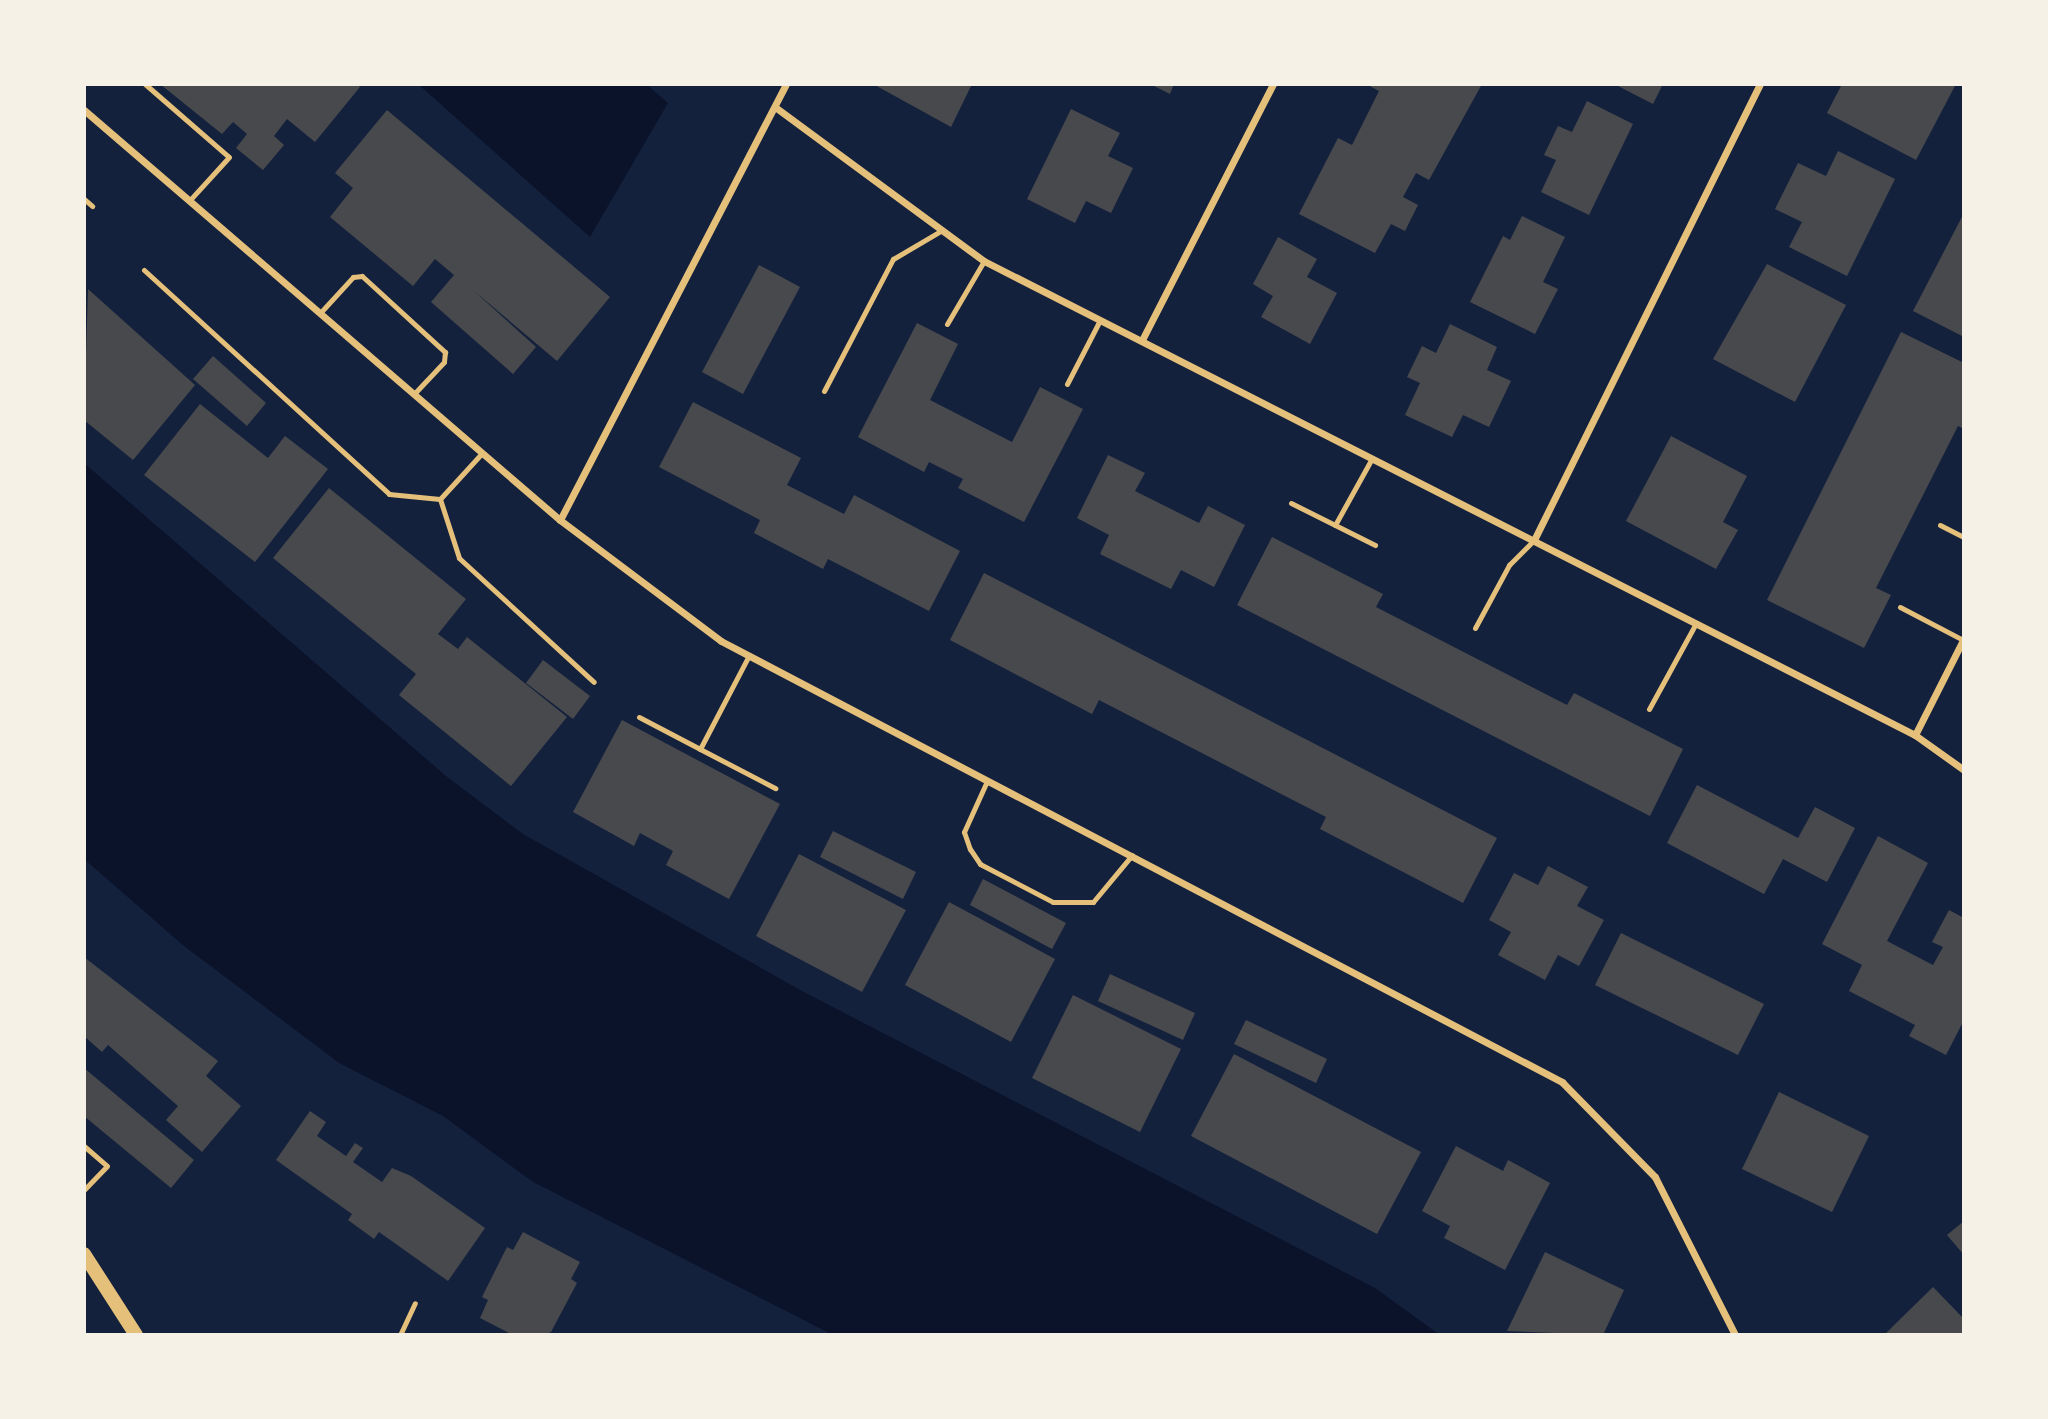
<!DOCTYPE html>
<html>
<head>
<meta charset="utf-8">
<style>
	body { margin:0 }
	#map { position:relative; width:2048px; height:1419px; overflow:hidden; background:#14213d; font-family:Barlow,sans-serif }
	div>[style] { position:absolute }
	.water>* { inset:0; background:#0b132b }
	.building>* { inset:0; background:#48494c }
	.service>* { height:5px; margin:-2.5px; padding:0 2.5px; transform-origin:2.5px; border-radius:2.5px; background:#e5c07b }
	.minor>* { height:7px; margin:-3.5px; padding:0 3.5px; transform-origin:3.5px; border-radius:3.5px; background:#e5c07b }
	.secondary>* { height:14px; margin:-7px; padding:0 7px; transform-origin:7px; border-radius:7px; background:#e5c07b }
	span { translate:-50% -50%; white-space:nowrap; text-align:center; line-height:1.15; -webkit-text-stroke:5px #f6f1e7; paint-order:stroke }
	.frame { position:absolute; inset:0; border:86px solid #f6f1e7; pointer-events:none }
</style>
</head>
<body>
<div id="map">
	<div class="water">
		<i style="clip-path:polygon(418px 84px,646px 84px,668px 103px,590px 237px)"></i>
		<i style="clip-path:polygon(84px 463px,446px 776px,523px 834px,802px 991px,1375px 1288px,1440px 1335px,833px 1335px,533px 1182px,443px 1116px,339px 1063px,184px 946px,84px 859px)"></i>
	</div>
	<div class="building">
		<i style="clip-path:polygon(160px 84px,357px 84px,360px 87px,315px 142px,287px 119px,274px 136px,284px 145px,263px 170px,236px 148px,247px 134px,233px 122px,222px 134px)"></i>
		<i style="clip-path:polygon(873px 84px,972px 84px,951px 127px)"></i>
		<i style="clip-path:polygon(1150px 84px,1174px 84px,1170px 94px)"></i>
		<i style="clip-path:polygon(1366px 84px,1482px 84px,1429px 180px,1416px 173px,1403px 197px,1418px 205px,1405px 231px,1391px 224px,1375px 253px,1299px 214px,1338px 138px,1352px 145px,1379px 91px)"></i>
		<i style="clip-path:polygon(1614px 84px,1663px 84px,1653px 104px)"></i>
		<i style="clip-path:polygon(1842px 84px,1956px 84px,1916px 160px,1827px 113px)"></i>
		<i style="clip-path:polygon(1587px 101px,1633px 124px,1589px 215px,1541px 192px,1556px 160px,1544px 155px,1558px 126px,1572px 132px)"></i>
		<i style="clip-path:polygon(1071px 109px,1120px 133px,1108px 156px,1133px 168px,1111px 213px,1086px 201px,1075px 223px,1027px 199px)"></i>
		<i style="clip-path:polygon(387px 110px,610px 297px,557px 361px,474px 291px,536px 347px,513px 374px,431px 302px,454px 275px,435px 259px,413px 286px,330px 217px,353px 188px,335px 173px)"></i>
		<i style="clip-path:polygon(1838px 151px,1895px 179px,1847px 276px,1789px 247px,1802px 222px,1775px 209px,1798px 163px,1826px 176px)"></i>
		<i style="clip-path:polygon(1964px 213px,1964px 337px,1913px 311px)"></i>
		<i style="clip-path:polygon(1522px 216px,1565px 237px,1543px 282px,1558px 289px,1535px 334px,1470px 302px,1503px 236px,1510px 240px)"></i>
		<i style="clip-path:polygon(1278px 237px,1317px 259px,1307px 277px,1337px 293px,1310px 344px,1261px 317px,1273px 296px,1253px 284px)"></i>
		<i style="clip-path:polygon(1767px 264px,1846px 305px,1795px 402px,1713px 359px)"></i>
		<i style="clip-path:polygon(759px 265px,800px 287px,743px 394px,702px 372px)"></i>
		<i style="clip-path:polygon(88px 289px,195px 385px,133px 460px,84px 420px)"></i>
		<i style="clip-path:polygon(917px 323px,958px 344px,930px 400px,1012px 442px,1040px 387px,1083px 409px,1024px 522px,958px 488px,963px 479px,929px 462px,924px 472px,858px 437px)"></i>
		<i style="clip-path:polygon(1450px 324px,1497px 347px,1487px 370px,1511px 381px,1489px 427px,1463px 415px,1452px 437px,1405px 415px,1420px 383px,1407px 377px,1422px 346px,1436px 353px)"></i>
		<i style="clip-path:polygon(1901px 332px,1964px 363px,1964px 429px,1958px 426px,1876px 588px,1891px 595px,1864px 648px,1767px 600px)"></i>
		<i style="clip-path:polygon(213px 356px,266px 403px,247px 426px,193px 379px)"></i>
		<i style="clip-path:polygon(693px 402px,801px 458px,787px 485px,844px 514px,854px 495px,960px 551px,929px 611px,828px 559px,823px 569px,754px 533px,760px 520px,659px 467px)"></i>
		<i style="clip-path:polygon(200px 404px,268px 458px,285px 436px,328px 469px,255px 562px,144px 475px)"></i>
		<i style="clip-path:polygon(1671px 436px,1747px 476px,1723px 522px,1738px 530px,1716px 569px,1626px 521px)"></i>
		<i style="clip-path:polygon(1108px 455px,1145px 473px,1135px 491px,1199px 523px,1208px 506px,1245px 525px,1214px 587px,1181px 570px,1171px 589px,1100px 554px,1109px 535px,1077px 518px)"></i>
		<i style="clip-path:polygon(329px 488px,466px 599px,438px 634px,458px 649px,467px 637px,567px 717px,511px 786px,399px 695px,416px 674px,273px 558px)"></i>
		<i style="clip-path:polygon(1272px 537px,1383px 594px,1376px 607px,1567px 705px,1574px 693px,1683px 749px,1650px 816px,1237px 605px)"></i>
		<i style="clip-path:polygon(984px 573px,1497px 838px,1463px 903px,1320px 829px,1326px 817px,1099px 700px,1092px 714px,950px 640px)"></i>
		<i style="clip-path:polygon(543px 660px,590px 696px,573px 719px,526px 683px)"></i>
		<i style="clip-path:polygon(622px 720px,780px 804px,729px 899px,666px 865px,673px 851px,640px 833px,634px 846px,573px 812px)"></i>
		<i style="clip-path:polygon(1697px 785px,1798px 838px,1815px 807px,1855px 828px,1827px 882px,1783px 859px,1764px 894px,1667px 843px)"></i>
		<i style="clip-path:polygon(833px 831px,916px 872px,903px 899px,820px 857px)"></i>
		<i style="clip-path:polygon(1878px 836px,1928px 863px,1887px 941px,1933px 965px,1943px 947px,1932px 942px,1949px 910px,1964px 918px,1964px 1020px,1946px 1055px,1909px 1036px,1915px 1025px,1849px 991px,1862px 965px,1822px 944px)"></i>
		<i style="clip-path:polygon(799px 854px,906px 910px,862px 992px,756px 936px)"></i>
		<i style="clip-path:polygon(1548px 866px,1588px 887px,1577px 906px,1604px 920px,1579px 966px,1558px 955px,1545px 980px,1498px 955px,1511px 932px,1489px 920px,1514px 873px,1538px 885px)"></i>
		<i style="clip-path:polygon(983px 879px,1066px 923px,1052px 949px,970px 905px)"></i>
		<i style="clip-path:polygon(949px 902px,1055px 959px,1011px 1042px,905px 985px)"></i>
		<i style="clip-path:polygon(1621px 933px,1764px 1004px,1738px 1055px,1595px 985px)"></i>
		<i style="clip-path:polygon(84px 957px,218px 1061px,206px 1076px,241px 1106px,202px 1152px,166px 1120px,178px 1106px,108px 1045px,102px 1052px,84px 1036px)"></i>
		<i style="clip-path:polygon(1110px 974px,1195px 1013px,1183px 1040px,1098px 1001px)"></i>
		<i style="clip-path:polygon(1073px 995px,1181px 1049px,1140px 1132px,1032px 1078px)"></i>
		<i style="clip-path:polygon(1246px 1020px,1327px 1059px,1316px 1083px,1234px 1044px)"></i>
		<i style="clip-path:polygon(1234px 1054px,1421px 1152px,1377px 1234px,1191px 1136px)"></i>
		<i style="clip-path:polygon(84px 1068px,194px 1160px,171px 1188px,84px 1116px)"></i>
		<i style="clip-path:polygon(1779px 1092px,1869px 1136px,1832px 1212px,1742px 1169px)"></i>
		<i style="clip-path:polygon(310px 1111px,326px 1122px,317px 1136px,346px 1156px,355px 1143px,363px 1148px,353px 1162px,382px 1182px,392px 1168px,411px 1176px,485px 1228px,448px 1281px,379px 1232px,374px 1239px,348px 1220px,352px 1214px,276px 1160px)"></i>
		<i style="clip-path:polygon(1456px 1146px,1503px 1171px,1508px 1160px,1550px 1183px,1505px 1270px,1444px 1238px,1450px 1226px,1422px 1211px)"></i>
		<i style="clip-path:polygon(1964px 1221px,1964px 1255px,1947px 1235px)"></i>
		<i style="clip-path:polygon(523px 1232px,580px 1262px,571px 1279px,577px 1283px,551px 1332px,543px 1335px,513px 1335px,480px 1318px,488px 1300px,482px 1297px,507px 1247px,513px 1250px)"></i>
		<i style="clip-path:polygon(1545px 1252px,1624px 1290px,1603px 1335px,1507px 1331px)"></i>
		<i style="clip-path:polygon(1933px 1287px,1964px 1319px,1964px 1335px,1884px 1335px)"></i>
	</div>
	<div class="service">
		<i style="left:145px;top:84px;width:111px;rotate:41deg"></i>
		<i style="left:229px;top:157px;width:59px;rotate:132.3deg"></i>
		<i style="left:84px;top:199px;width:11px;rotate:41deg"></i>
		<i style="left:144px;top:270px;width:332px;rotate:42.4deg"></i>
		<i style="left:389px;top:494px;width:51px;rotate:5.6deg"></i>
		<i style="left:440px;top:499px;width:62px;rotate:72.1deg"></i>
		<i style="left:459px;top:558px;width:183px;rotate:42.6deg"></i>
		<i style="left:320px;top:313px;width:49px;rotate:-47.5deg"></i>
		<i style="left:353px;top:277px;width:9px;rotate:-6deg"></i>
		<i style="left:362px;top:276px;width:113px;rotate:42.5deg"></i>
		<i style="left:445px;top:352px;width:10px;rotate:96deg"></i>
		<i style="left:444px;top:362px;width:44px;rotate:133.2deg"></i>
		<i style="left:947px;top:324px;width:73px;rotate:-59.6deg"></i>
		<i style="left:1067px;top:384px;width:72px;rotate:-62.7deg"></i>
		<i style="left:824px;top:391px;width:149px;rotate:-62.4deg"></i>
		<i style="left:893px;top:259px;width:53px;rotate:-30.4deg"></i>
		<i style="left:440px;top:499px;width:62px;rotate:-47.6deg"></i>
		<i style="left:1291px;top:503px;width:94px;rotate:26.6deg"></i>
		<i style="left:1335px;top:525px;width:74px;rotate:-61deg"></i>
		<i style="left:1940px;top:525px;width:27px;rotate:27deg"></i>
		<i style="left:1900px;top:607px;width:71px;rotate:27.6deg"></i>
		<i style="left:1475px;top:628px;width:72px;rotate:-61.6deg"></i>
		<i style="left:1509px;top:565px;width:35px;rotate:-45deg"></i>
		<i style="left:1649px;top:709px;width:98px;rotate:-61.3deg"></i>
		<i style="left:639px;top:717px;width:69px;rotate:27.7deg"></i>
		<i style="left:700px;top:749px;width:104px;rotate:-62.4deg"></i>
		<i style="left:700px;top:749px;width:85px;rotate:27.5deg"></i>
		<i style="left:987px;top:781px;width:56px;rotate:114.3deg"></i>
		<i style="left:964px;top:832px;width:18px;rotate:71deg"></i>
		<i style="left:970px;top:849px;width:18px;rotate:56deg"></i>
		<i style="left:980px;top:864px;width:82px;rotate:27.5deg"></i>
		<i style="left:1053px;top:902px;width:40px"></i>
		<i style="left:1093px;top:902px;width:61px;rotate:-50.3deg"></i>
		<i style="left:84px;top:1146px;width:30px;rotate:41deg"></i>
		<i style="left:107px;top:1166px;width:33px;rotate:134deg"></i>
		<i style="left:400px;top:1335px;width:35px;rotate:-65deg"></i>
	</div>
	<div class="minor">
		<i style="left:775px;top:107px;width:260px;rotate:36.4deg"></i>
		<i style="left:984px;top:261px;width:1045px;rotate:26.98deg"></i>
		<i style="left:1915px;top:735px;width:60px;rotate:35.5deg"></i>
		<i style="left:84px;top:110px;width:628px;rotate:40.74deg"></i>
		<i style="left:560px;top:520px;width:201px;rotate:36.9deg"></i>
		<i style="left:721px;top:641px;width:950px;rotate:27.67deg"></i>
		<i style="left:1562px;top:1082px;width:133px;rotate:45.6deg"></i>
		<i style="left:1655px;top:1177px;width:177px;rotate:63.1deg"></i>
		<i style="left:1142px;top:340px;width:288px;rotate:-62.9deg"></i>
		<i style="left:560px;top:520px;width:491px;rotate:-62.6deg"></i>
		<i style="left:1534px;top:540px;width:509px;rotate:-63.64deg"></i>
		<i style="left:1915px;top:735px;width:109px;rotate:-63.2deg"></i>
	</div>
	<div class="secondary">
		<i style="left:84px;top:1254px;width:96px;rotate:57.3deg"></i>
	</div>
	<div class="frame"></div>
</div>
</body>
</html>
